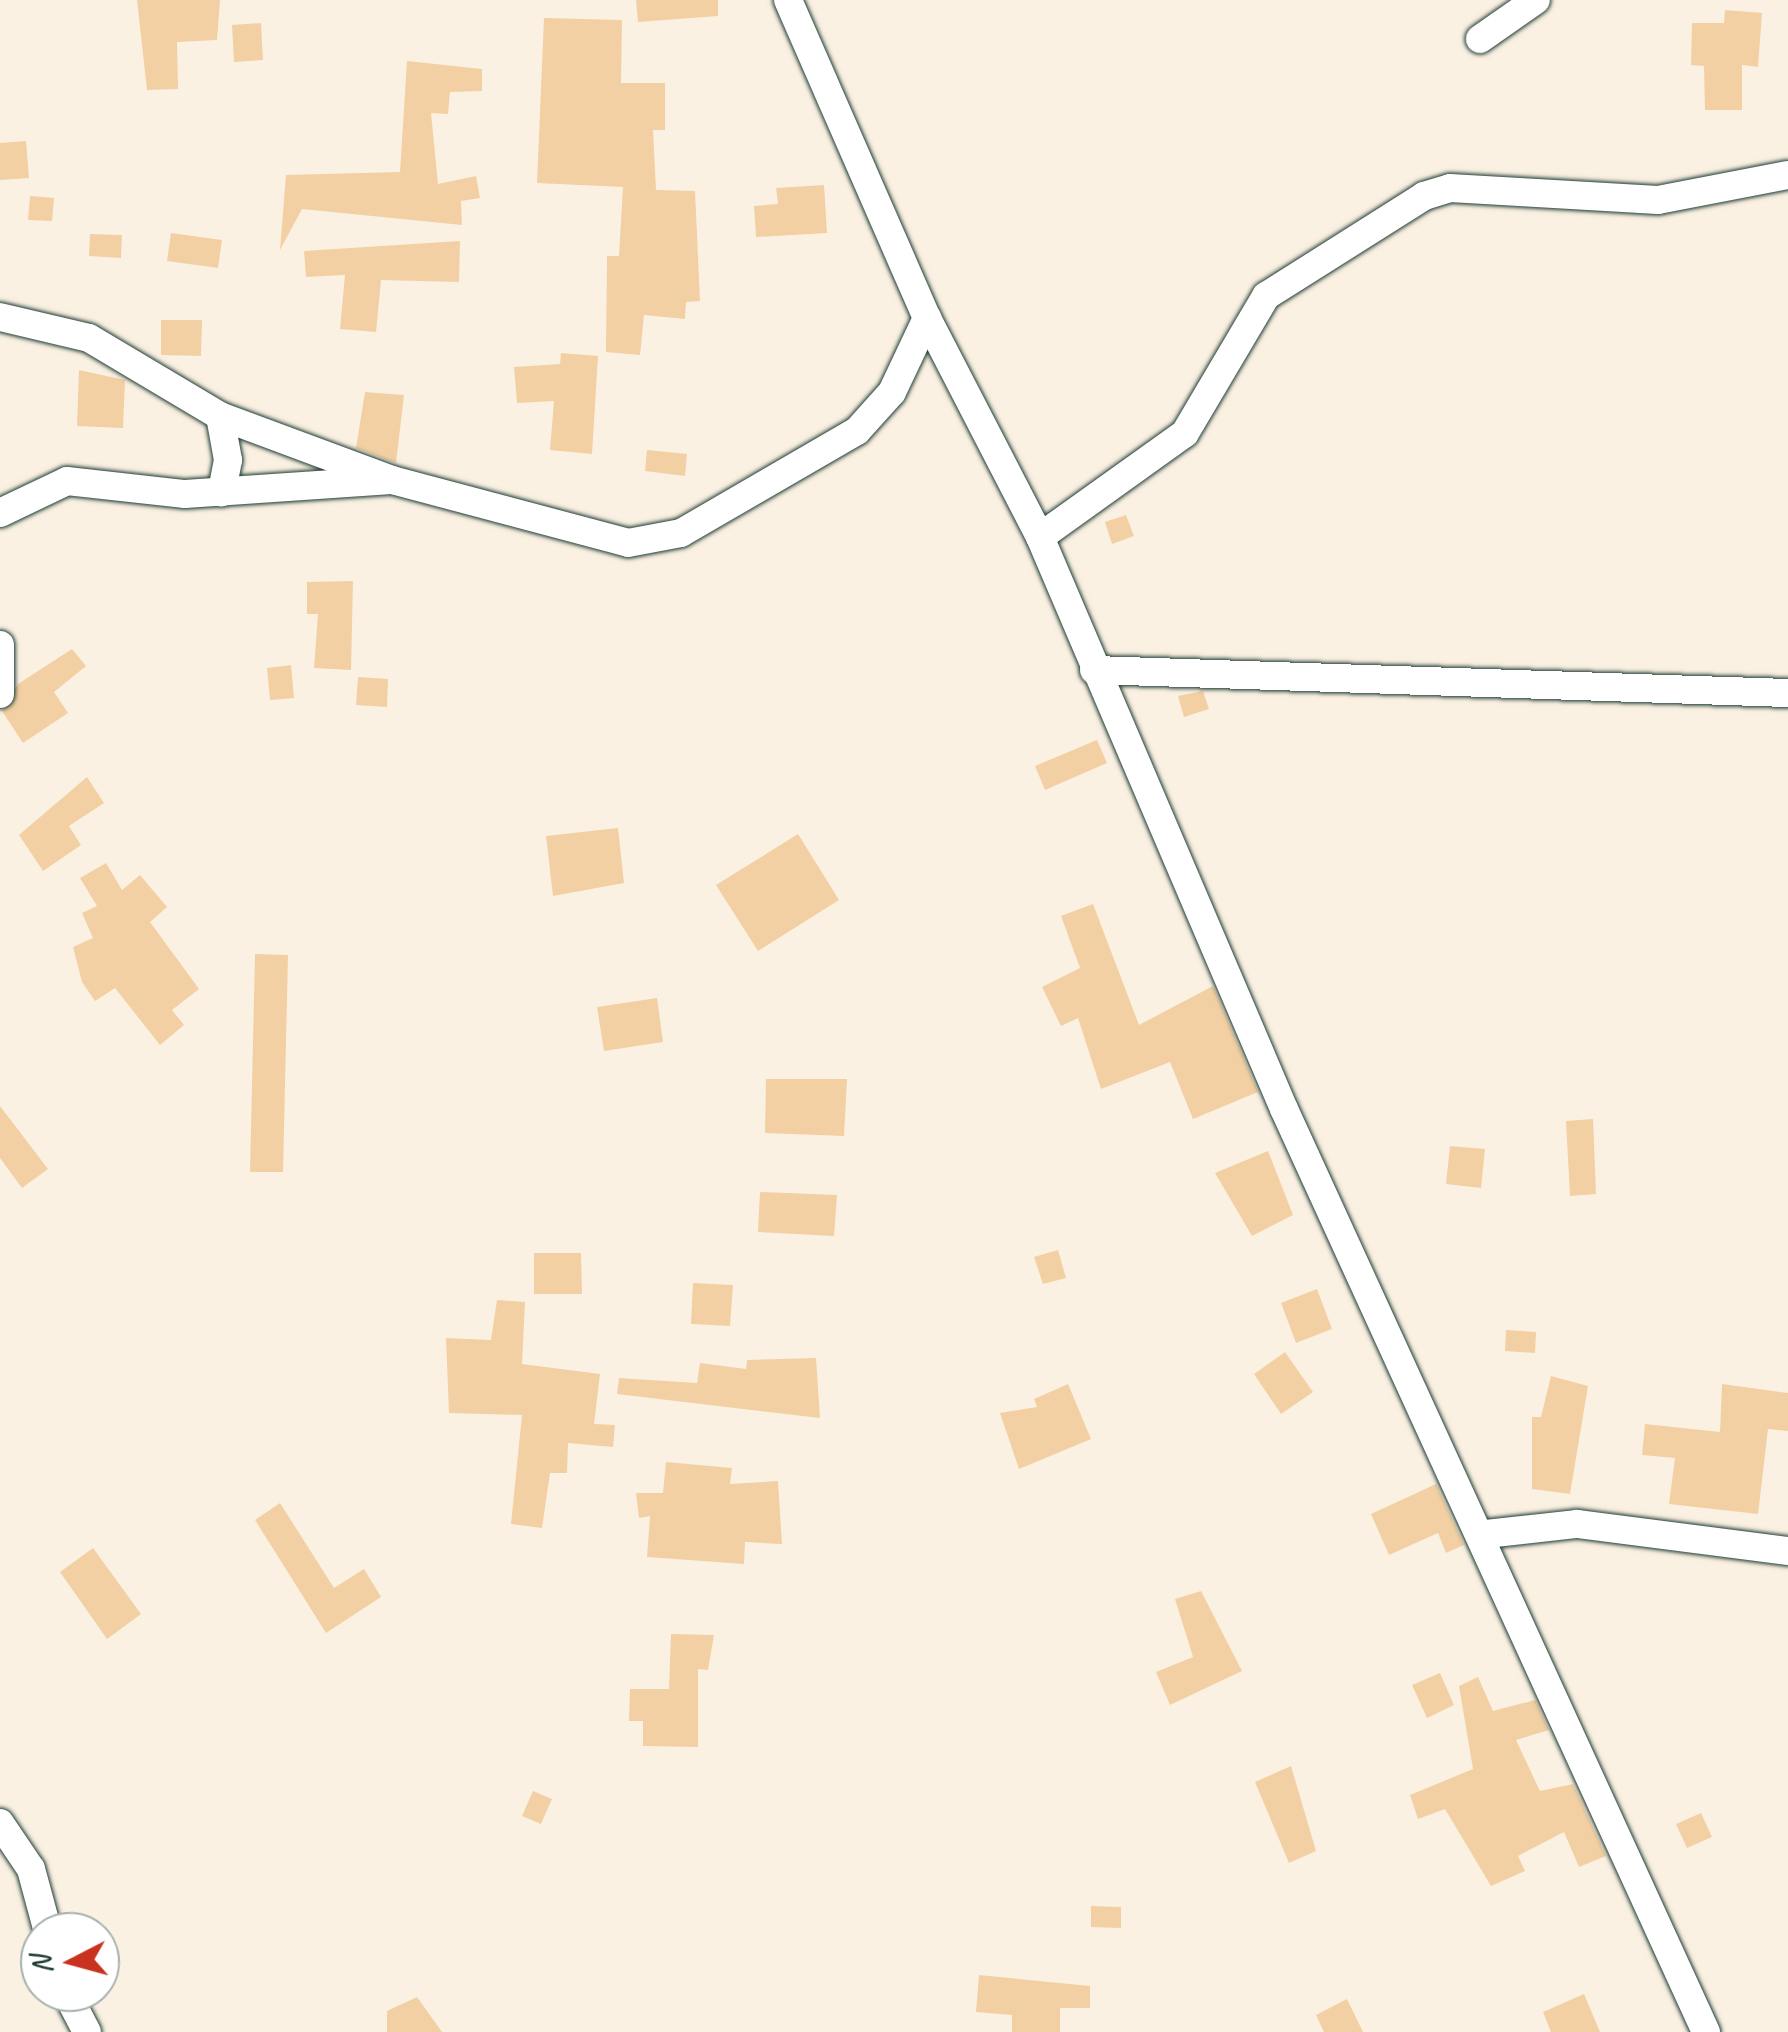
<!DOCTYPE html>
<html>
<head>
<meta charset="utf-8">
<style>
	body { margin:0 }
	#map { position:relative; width:1788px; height:2032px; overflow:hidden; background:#fbf1e3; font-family:Caveat,sans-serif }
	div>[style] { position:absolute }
	.building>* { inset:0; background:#f2d0a3 }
	.roads { filter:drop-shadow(0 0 2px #1f3d34) drop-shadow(0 0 2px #1f3d34) }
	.minor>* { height:28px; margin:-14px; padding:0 14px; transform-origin:14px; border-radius:14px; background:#fff }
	span { translate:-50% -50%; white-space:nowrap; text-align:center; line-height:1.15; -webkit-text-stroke:8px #fff; paint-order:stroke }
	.north { position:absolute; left:20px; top:1912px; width:100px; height:100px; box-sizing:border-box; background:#fff; border:2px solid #a5b1ae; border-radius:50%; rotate:264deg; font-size:28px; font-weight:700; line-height:40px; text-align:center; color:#1f3d34 }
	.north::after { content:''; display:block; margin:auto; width:35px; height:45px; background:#c8321e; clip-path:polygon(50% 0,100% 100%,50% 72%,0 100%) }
</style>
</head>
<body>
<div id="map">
	<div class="building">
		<i style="clip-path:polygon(137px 0,220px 0,217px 40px,177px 42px,178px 89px,147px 90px)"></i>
		<i style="clip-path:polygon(636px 0,718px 0,718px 16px,638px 22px)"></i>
		<i style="clip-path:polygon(1725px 10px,1762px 13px,1758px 67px,1742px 65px,1742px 110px,1705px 110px,1704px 66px,1691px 65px,1692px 23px,1724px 23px)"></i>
		<i style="clip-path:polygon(544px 18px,622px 20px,621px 83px,665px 83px,665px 130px,653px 130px,656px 190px,695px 191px,700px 301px,686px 302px,685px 319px,644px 315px,640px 355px,606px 352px,607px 256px,619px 256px,623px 187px,537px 183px)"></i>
		<i style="clip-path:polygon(261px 23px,263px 60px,234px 62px,232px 25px)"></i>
		<i style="clip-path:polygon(407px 61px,482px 69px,482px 91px,450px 92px,448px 114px,431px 113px,438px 184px,476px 176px,480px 198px,461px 201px,462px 225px,302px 209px,280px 250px,286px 175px,400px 172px)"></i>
		<i style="clip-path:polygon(26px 141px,29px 178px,0 180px,0 143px)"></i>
		<i style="clip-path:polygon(824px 185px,827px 233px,756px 237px,754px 206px,778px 204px,776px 188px)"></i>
		<i style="clip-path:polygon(30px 196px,54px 198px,52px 221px,28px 220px)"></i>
		<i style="clip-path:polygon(171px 233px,222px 240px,218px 268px,167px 261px)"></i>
		<i style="clip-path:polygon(90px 234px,122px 235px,121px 258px,89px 256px)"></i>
		<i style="clip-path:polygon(460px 241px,459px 282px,381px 280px,376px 332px,340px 329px,345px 275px,306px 277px,304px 251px)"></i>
		<i style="clip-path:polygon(161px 320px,202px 320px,201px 356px,161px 355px)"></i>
		<i style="clip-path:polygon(561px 353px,598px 356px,592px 454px,550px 450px,554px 401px,517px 403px,514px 367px,560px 364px)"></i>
		<i style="clip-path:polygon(79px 370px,125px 380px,123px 428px,77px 426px)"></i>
		<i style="clip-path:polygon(365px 392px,404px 395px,396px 463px,356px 448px)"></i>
		<i style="clip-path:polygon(647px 450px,687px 454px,685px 476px,645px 471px)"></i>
		<i style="clip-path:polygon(1126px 515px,1134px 536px,1112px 544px,1105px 522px)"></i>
		<i style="clip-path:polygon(353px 581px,351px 670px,314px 668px,318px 614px,307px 614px,307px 582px)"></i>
		<i style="clip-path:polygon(72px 649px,86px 666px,54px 692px,68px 713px,23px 743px,2px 711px,18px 684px)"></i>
		<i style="clip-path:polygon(291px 665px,294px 698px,270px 700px,267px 668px)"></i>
		<i style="clip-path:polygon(358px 677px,388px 679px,387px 707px,356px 705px)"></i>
		<i style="clip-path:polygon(1203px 691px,1209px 709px,1184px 717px,1178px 696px)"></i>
		<i style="clip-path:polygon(1097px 740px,1107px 763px,1045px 790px,1035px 766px)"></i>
		<i style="clip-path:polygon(87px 777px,104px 803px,69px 826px,81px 845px,43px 871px,19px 835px)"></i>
		<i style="clip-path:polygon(618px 828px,624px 883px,553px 896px,546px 836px)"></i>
		<i style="clip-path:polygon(798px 834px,839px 900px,758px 951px,716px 885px)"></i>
		<i style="clip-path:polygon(106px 863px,122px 890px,140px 875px,167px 907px,150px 922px,199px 989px,172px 1010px,184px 1025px,160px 1045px,115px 988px,95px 1001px,82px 982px,73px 947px,93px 938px,82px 913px,97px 906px,80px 878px)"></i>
		<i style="clip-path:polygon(1093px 904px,1139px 1025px,1213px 986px,1258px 1092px,1193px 1119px,1170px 1062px,1101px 1089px,1078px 1018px,1061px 1026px,1042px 987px,1080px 968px,1061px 916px)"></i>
		<i style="clip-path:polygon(255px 954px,288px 955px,283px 1172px,250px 1172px)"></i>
		<i style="clip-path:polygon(657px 998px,663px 1042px,604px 1051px,597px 1007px)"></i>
		<i style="clip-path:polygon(766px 1079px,847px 1079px,844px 1136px,765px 1133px)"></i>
		<i style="clip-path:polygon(0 1106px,48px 1169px,22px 1188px,0 1158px)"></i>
		<i style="clip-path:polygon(1593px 1119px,1596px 1194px,1570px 1196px,1566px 1121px)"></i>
		<i style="clip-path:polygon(1450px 1146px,1485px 1149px,1481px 1188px,1446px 1184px)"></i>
		<i style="clip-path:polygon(1268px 1151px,1293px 1215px,1252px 1236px,1215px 1173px)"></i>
		<i style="clip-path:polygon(760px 1192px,837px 1195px,834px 1236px,758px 1232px)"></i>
		<i style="clip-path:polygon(1058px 1250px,1066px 1278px,1043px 1284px,1034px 1257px)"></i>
		<i style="clip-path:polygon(534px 1253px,581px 1253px,582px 1294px,534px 1294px)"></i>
		<i style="clip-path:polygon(693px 1283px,733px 1285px,730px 1326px,691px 1324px)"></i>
		<i style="clip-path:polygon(1317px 1289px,1332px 1329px,1296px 1343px,1281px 1303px)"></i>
		<i style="clip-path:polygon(497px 1300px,525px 1302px,522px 1364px,600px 1374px,594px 1424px,615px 1425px,613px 1447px,568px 1443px,567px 1473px,550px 1473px,542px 1528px,511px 1524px,522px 1415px,449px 1413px,446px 1338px,491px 1340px)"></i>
		<i style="clip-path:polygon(1506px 1330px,1536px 1332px,1535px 1353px,1505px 1351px)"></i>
		<i style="clip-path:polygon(1285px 1352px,1313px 1392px,1281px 1414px,1254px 1374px)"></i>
		<i style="clip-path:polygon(816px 1358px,820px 1418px,617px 1394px,619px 1378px,697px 1383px,700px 1363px,746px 1369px,747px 1360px)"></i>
		<i style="clip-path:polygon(1551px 1376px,1588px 1386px,1570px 1494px,1532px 1489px,1532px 1417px,1541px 1417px)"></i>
		<i style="clip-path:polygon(1068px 1384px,1091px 1439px,1019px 1469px,1000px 1413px,1037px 1407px,1034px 1399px)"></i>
		<i style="clip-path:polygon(1722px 1384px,1788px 1393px,1788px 1431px,1768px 1429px,1758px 1514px,1669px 1504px,1675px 1458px,1642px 1455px,1645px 1424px,1720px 1432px)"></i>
		<i style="clip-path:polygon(666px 1462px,732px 1468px,730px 1484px,778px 1481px,782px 1544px,745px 1542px,744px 1564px,647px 1557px,650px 1516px,639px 1518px,636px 1493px,663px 1493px)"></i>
		<i style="clip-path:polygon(1436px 1484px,1464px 1545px,1446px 1553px,1438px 1533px,1389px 1555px,1371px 1514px)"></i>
		<i style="clip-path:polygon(280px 1503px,334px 1588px,364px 1569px,381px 1597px,326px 1633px,255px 1520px)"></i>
		<i style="clip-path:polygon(93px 1548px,141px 1614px,107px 1639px,60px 1572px)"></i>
		<i style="clip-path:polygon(1201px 1591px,1242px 1671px,1170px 1705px,1156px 1672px,1193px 1657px,1175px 1599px)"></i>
		<i style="clip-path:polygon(671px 1634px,714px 1635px,708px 1670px,698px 1669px,698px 1747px,643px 1746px,643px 1721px,629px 1721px,630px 1689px,669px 1689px)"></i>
		<i style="clip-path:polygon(1440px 1673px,1454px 1705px,1427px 1718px,1412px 1685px)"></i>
		<i style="clip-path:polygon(1478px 1677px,1493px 1711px,1535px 1700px,1549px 1730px,1516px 1740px,1540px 1791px,1573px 1784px,1606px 1856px,1579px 1867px,1564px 1832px,1518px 1856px,1525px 1871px,1491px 1886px,1445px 1809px,1418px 1819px,1410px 1795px,1473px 1769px,1459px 1686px)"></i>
		<i style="clip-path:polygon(1291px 1766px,1316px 1851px,1289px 1863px,1255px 1782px)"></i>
		<i style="clip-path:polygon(533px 1791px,552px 1799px,541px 1824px,522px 1816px)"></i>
		<i style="clip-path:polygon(1701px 1813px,1712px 1837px,1687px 1848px,1676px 1824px)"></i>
		<i style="clip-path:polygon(1091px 1906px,1121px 1907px,1121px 1928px,1091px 1927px)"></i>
		<i style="clip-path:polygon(979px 1975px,1090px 1986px,1090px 2008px,1060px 2008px,1060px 2032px,1012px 2032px,1012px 2015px,976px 2012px)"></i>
		<i style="clip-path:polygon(1584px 1994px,1600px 2032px,1551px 2032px,1543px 2012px)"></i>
		<i style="clip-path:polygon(417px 1997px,442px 2032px,387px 2032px,387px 2011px)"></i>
		<i style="clip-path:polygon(1347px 1999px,1363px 2032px,1324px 2032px,1316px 2015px)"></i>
	</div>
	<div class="roads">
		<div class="minor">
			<i style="left:788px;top:0;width:347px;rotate:66.4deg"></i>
			<i style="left:927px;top:318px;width:246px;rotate:62.7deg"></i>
			<i style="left:1040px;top:537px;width:622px;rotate:66.9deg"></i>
			<i style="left:1284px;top:1109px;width:1015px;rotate:65.43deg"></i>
			<i style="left:1480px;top:39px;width:68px;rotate:-34.9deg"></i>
			<i style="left:0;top:317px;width:91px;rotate:13.3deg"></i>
			<i style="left:89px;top:338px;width:152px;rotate:30.8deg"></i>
			<i style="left:220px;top:416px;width:184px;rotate:20.4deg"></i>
			<i style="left:392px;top:480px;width:244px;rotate:14.9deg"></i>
			<i style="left:628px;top:543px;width:54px;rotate:-10.7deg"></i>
			<i style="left:681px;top:533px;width:203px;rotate:-30.1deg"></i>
			<i style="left:857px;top:431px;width:52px;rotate:-48.1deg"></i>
			<i style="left:892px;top:392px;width:82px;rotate:-64.7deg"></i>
			<i style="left:220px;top:416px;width:45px;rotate:79.7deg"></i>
			<i style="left:228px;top:460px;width:33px;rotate:101deg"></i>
			<i style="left:0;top:513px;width:74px;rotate:-25.5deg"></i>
			<i style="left:67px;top:481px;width:119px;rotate:6.3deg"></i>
			<i style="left:185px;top:494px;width:203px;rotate:-3.9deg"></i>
			<i style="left:1040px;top:537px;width:178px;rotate:-35.6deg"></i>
			<i style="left:1185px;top:433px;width:159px;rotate:-59.4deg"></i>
			<i style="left:1266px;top:296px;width:187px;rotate:-32.3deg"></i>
			<i style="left:1424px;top:196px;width:27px;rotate:-17deg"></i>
			<i style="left:1450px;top:188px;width:208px;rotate:3.3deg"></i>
			<i style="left:1658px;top:200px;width:132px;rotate:-10.9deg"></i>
			<i style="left:0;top:645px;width:49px;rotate:90deg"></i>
			<i style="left:1094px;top:670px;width:694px;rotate:1.9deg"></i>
			<i style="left:1486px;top:1534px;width:92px;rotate:-6.3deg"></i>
			<i style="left:1577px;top:1524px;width:213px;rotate:7.3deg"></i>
			<i style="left:0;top:1823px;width:55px;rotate:56deg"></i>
			<i style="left:31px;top:1869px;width:65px;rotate:74.9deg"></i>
			<i style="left:66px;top:1992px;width:45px;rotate:62.3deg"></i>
		</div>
	</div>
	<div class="north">N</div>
</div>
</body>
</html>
